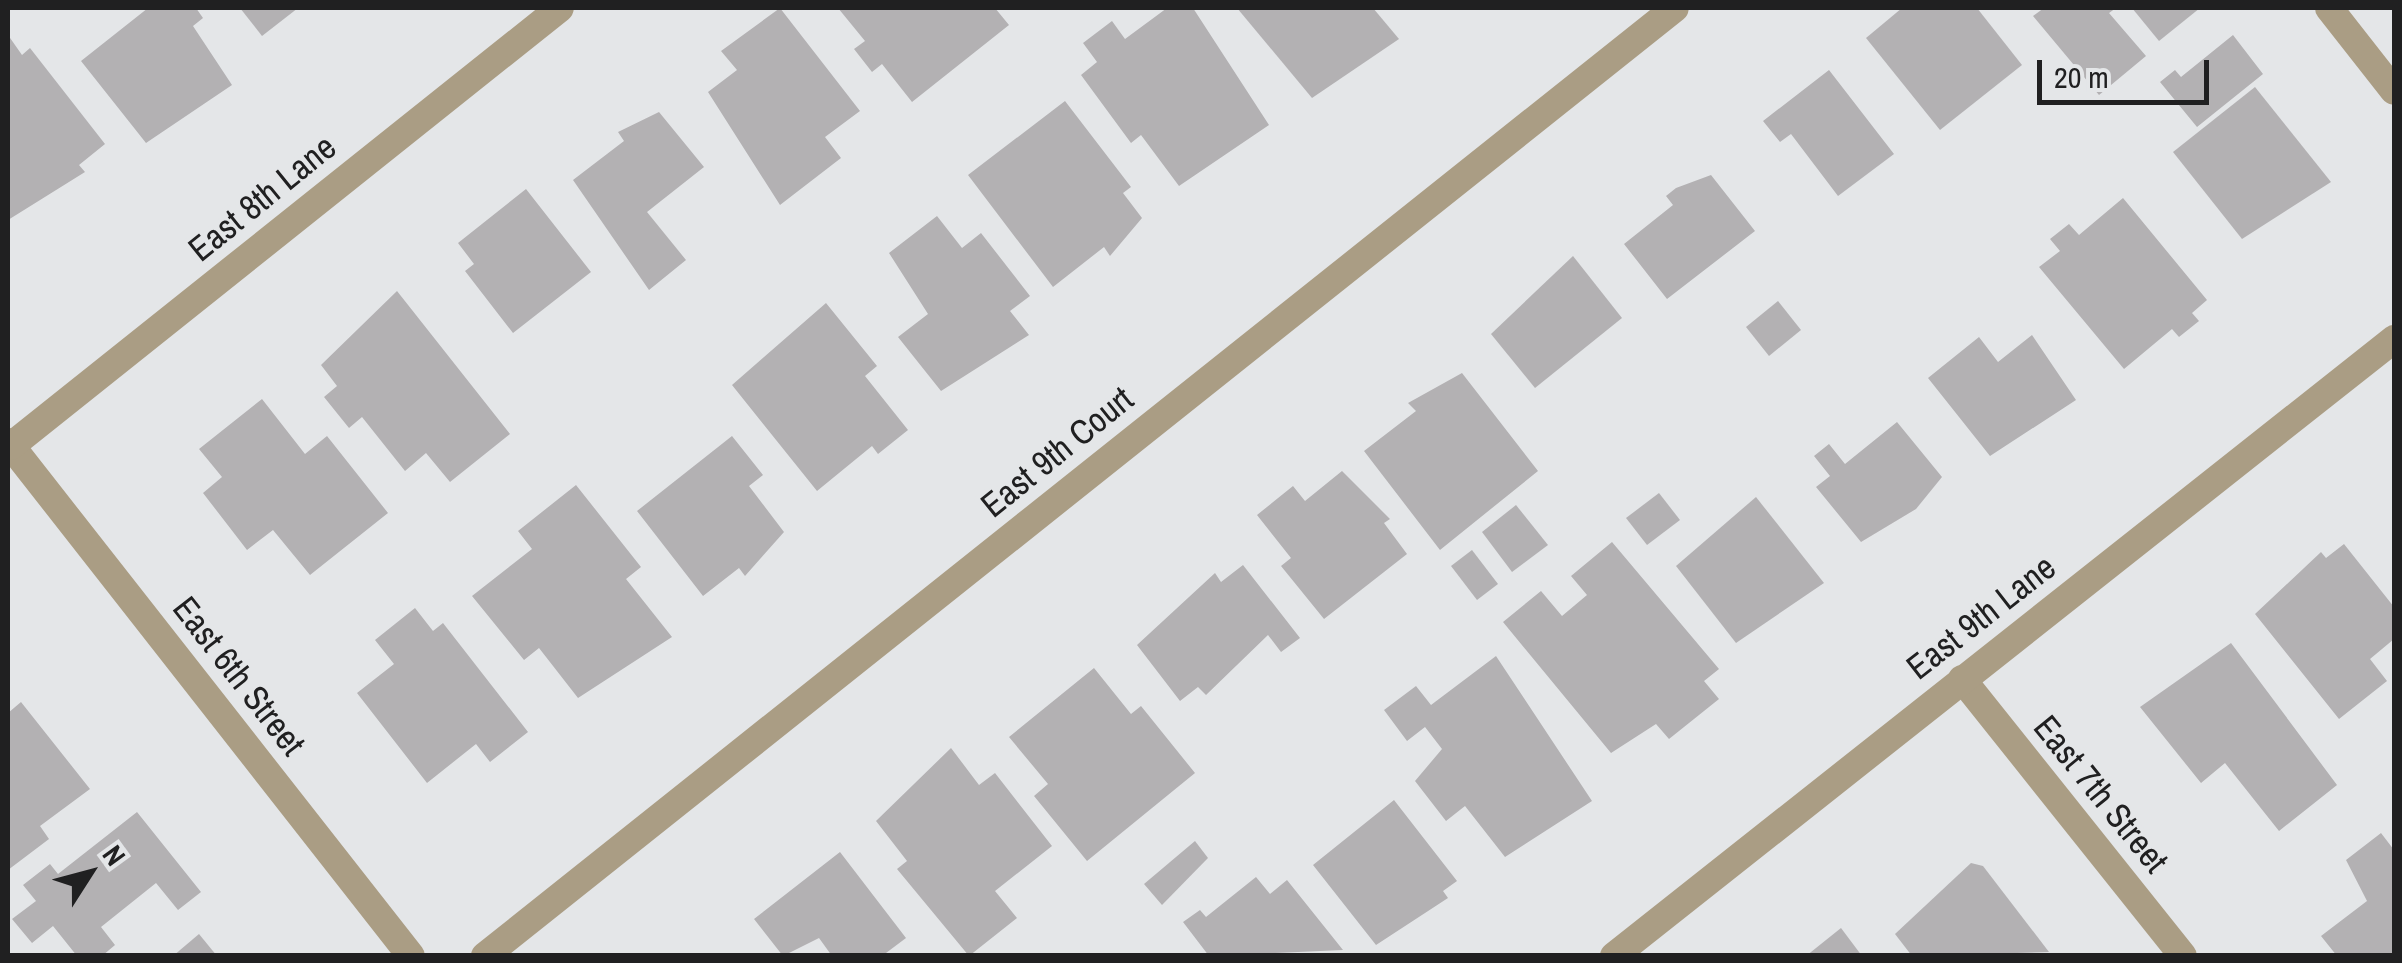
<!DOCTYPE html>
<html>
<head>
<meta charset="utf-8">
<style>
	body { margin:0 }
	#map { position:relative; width:2402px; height:963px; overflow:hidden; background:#e4e6e8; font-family:"Archivo Narrow",sans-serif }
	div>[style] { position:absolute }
	.building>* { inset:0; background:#b3b1b3 }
	.minor>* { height:28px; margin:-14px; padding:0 14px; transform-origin:14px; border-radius:14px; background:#aa9d84 }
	span { translate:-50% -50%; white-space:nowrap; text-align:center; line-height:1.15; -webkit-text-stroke:9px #e4e6e8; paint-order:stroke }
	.street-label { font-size:35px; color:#202021 }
	.frame { position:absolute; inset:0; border:10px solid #202021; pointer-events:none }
	.north { position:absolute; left:40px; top:823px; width:100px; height:100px; -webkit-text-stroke:8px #e4e6e8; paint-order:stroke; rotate:54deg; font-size:28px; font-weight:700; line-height:40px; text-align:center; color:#202021 }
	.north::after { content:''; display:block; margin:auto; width:35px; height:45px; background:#202021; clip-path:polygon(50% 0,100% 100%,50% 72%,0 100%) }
	.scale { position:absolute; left:2037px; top:60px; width:172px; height:45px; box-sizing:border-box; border:5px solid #202021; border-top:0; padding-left:12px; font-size:30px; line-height:35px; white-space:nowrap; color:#202021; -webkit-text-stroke:8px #e4e6e8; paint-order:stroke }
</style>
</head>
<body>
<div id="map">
	<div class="building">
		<i style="clip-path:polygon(148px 8px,196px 8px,203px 18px,193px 26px,232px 85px,146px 143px,81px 61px)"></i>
		<i style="clip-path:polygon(240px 8px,298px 8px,262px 36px)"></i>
		<i style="clip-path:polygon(780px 8px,860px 111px,825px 137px,841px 158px,780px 205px,708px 92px,737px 70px,721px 51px)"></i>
		<i style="clip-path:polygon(838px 8px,995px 8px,1009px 25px,912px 102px,882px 64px,872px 72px,854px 49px,865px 41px)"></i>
		<i style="clip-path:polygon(1167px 8px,1193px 8px,1269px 125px,1179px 186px,1141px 135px,1131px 143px,1081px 75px,1097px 62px,1083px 43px,1112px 21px,1125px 39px)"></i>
		<i style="clip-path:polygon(1237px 8px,1373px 8px,1399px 39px,1312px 98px)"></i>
		<i style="clip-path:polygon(1902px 8px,1977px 8px,2022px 65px,1940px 130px,1866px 38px)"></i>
		<i style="clip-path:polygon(2044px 8px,2116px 8px,2109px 13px,2146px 56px,2099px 95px,2033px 16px)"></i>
		<i style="clip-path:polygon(2132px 8px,2200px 8px,2159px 41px)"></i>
		<i style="clip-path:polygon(8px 35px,22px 55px,30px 48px,105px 144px,79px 165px,85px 172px,8px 220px)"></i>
		<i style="clip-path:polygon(2233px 35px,2263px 74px,2197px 127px,2160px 82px,2175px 70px,2181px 77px)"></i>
		<i style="clip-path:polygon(1829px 70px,1894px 154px,1838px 196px,1791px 134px,1780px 142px,1763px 121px)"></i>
		<i style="clip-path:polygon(2255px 87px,2331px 182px,2242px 239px,2173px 152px)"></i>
		<i style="clip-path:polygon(1065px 101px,1131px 187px,1123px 193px,1142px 218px,1110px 256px,1104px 247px,1053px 287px,968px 175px)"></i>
		<i style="clip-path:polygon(659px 112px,704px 167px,647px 212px,686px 260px,649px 290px,573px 180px,624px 141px,618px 132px)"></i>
		<i style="clip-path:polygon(1711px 175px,1755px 231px,1667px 299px,1624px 244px,1673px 205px,1666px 196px,1676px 188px)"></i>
		<i style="clip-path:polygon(526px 189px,591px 272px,513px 333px,465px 271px,474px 264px,458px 243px)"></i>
		<i style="clip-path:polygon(2123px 198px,2207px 300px,2192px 313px,2199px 321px,2179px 337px,2172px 329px,2124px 369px,2039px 267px,2060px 251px,2050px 239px,2069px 224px,2079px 235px)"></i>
		<i style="clip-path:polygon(937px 216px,962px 248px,981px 233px,1030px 296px,1010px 311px,1029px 335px,941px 391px,898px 337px,928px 314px,889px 253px)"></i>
		<i style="clip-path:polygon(1573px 256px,1622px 318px,1535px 388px,1491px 334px)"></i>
		<i style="clip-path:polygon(397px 291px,510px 434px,450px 482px,426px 453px,405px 471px,362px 417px,349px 428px,324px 397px,337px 386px,321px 365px)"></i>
		<i style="clip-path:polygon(1778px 301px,1801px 330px,1769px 356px,1746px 327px)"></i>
		<i style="clip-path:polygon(826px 303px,877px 366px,865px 376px,908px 430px,878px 454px,872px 446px,817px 491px,732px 385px)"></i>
		<i style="clip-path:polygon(2032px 335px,2076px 400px,1990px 456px,1928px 378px,1979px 337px,1998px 362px)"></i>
		<i style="clip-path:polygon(1462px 373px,1538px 471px,1440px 550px,1364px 451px,1416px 411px,1408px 403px)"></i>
		<i style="clip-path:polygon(262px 399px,305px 454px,327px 436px,388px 513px,310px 575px,273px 530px,247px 550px,203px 493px,222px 477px,199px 449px)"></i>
		<i style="clip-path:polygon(1897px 422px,1942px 477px,1916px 509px,1861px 542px,1816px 487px,1830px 476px,1814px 456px,1829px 444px,1845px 464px)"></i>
		<i style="clip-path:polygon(732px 436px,763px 475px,749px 486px,784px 532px,745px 576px,739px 568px,703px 596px,637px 511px)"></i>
		<i style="clip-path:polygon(1342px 471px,1390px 519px,1384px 523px,1407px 554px,1324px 619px,1281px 566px,1291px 558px,1257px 515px,1293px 486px,1305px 501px)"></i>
		<i style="clip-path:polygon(576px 485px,641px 567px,626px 579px,672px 637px,578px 698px,539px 648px,524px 660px,472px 596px,532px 549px,518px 531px)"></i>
		<i style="clip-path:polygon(1659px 493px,1680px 520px,1647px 545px,1626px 518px)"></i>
		<i style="clip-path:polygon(1756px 497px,1824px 583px,1736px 643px,1676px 566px)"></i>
		<i style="clip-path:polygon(1516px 505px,1548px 545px,1512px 572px,1482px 532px)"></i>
		<i style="clip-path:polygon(1612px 542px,1719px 669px,1704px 681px,1719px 699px,1669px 739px,1656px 724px,1611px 753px,1503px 622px,1541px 591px,1562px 616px,1587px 595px,1571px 576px)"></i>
		<i style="clip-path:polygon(2344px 544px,2394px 607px,2394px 639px,2370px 659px,2387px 681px,2339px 719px,2255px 614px,2321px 552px,2326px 558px)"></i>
		<i style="clip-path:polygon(1472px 550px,1498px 584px,1477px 600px,1451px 566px)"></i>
		<i style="clip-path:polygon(1243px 565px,1300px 638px,1281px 652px,1268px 635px,1206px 695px,1198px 687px,1180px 701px,1137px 645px,1215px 573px,1221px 582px)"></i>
		<i style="clip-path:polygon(415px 608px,433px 631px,443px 623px,528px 732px,490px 762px,476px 744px,427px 783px,357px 693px,394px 664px,375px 640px)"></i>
		<i style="clip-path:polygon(2231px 643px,2337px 785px,2279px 831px,2225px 763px,2201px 783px,2140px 707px)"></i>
		<i style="clip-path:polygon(1496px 656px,1592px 801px,1505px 857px,1465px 806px,1446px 821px,1415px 781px,1442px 749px,1425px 727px,1407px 741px,1384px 710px,1416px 686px,1431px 705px)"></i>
		<i style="clip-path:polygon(1094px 668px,1131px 714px,1141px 706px,1195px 773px,1087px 861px,1034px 796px,1048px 784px,1009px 737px)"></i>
		<i style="clip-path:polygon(21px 702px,90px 789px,40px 826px,49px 839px,8px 870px,8px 713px)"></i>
		<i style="clip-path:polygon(951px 748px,979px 785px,995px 773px,1052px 846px,995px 891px,1017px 918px,969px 956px,897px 869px,907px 861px,876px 821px)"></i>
		<i style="clip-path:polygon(1394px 800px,1457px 881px,1443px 891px,1448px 898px,1376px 945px,1313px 865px)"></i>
		<i style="clip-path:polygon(137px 812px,201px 892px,178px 910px,156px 883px,101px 927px,115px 945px,102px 956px,77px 956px,53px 926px,32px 943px,12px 919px,36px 901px,23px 885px,50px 864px,58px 874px)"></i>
		<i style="clip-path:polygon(2381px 833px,2394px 850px,2394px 956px,2337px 956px,2321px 936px,2367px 901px,2346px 860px)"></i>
		<i style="clip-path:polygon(1195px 841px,1208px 858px,1162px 905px,1144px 884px)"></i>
		<i style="clip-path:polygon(840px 852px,906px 938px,882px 956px,832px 956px,819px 938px,783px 956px,754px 919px)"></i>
		<i style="clip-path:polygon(1971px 863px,1983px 866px,2049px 952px,1912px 956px,1895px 934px)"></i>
		<i style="clip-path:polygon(1256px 877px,1270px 894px,1287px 880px,1343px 950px,1209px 956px,1183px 922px,1200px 910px,1206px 917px)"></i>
		<i style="clip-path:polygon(1841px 928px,1862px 956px,1806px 956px)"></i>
		<i style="clip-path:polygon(199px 934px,217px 956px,173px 956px)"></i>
	</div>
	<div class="minor">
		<i style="left:2329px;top:8px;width:105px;rotate:51.9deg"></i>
		<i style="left:8px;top:442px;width:653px;rotate:51.9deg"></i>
		<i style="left:11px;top:446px;width:702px;rotate:-38.58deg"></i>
		<i style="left:1962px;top:679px;width:354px;rotate:51.4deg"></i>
		<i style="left:485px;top:956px;width:1521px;rotate:-38.54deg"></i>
		<i style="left:1614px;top:956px;width:995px;rotate:-38.34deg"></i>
	</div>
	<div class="street-label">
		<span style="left:262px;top:198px;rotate:-39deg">East 8th Lane</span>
		<span style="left:1057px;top:452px;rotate:-39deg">East 9th Court</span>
		<span style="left:1981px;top:617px;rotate:-38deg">East 9th Lane</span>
		<span style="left:239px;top:676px;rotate:52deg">East 6th Street</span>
		<span style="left:2101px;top:794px;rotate:51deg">East 7th Street</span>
	</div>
	<div class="frame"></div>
	<div class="north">N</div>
	<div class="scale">20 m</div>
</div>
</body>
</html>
